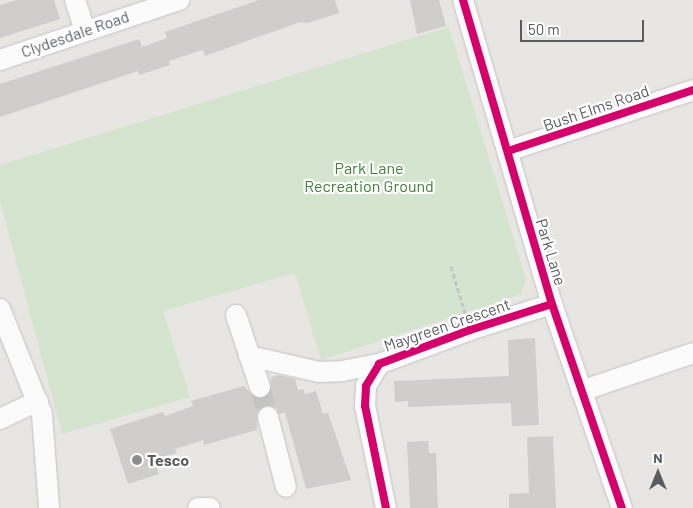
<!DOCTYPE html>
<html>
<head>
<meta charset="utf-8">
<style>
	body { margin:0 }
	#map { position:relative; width:693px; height:508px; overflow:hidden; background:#e8e6e3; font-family:Barlow,sans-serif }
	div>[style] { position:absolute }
	.green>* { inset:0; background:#d4e4ce }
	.building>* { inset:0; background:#d0cecc }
	.minor-tunnel>* { height:20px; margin-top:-10px; transform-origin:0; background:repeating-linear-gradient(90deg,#c4c4c2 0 20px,transparent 0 30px) }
	.path>* { height:3px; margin-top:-1.5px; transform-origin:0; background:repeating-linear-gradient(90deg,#c3c7c5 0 5px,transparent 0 7.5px) }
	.roads { filter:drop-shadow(0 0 1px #c4c3c4) drop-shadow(0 0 1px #c4c3c4) }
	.minor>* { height:20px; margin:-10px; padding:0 10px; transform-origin:10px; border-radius:10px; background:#fcfbfb }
	.cycleway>* { height:8px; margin:-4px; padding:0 4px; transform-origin:4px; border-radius:4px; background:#d6006c }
	.dots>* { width:14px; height:14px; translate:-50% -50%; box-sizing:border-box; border:2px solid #fff; border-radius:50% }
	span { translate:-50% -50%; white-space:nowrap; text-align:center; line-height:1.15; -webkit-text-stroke:4.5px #fff; paint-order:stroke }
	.street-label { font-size:16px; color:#595d60 }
	.park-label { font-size:16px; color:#408137 }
	.poi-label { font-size:16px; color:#595d60; font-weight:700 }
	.left { translate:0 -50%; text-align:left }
	.north { position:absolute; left:633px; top:448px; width:50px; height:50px; -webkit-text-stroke:4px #fff; paint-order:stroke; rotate:0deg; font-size:14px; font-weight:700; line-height:20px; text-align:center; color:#595d60 }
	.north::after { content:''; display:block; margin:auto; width:18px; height:22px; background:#595d60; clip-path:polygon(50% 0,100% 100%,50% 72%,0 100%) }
	.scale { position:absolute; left:520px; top:20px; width:124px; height:22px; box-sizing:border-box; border:2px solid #595d60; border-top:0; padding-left:6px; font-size:15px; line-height:18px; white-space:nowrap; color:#595d60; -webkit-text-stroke:4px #fff; paint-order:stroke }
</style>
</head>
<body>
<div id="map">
	<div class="green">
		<i style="clip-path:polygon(449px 27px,526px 279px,521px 294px,321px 360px,295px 273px,163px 311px,190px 397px,62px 434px,0 201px,0 165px)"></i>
	</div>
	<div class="building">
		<i style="clip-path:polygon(17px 0,54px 0,60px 19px,0 38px,0 5px)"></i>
		<i style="clip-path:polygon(259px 0,335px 0,339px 13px,308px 23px,300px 22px,205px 56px,203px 50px,196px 52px,169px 61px,170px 65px,139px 75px,138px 71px,0 117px,0 84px,139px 39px,142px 47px,167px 38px,165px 32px)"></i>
		<i style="clip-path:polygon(410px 0,439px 0,446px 26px,417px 34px)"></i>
		<i style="clip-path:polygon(535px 338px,539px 425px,512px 426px,511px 403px,408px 407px,408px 401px,395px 402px,394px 381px,509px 376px,508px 340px)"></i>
		<i style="clip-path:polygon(278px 375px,295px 379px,298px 390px,303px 389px,305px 394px,316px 391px,323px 414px,328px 413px,351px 480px,306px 489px,285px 412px,279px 414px,276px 408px,266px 405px,257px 413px,257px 430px,204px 445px,203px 440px,175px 449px,177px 453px,154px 459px,159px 474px,128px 484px,110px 429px,163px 412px,165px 416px,193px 406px,191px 401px,244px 386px,253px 396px,263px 398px,271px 390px,271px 377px)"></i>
		<i style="clip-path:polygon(553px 436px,556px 508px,509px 508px,509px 494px,529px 493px,527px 437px)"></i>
		<i style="clip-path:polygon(428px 441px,429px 453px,436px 453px,438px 508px,410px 508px,407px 442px)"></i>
	</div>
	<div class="minor-tunnel">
		<i style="left:260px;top:387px;width:31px;rotate:75deg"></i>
	</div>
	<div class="path">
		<i style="left:451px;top:266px;width:49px;rotate:73.4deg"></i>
	</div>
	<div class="roads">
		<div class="minor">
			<i style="left:75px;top:0;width:32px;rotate:72deg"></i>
			<i style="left:463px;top:0;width:317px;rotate:73.7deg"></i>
			<i style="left:552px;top:304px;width:216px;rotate:71.1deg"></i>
			<i style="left:0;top:60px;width:189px;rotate:-18.5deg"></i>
			<i style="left:508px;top:151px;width:195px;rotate:-18.2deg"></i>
			<i style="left:0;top:309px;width:113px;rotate:68.2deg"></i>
			<i style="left:42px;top:414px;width:94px;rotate:85.7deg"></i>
			<i style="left:236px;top:315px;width:76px;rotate:71.6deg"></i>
			<i style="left:249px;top:356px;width:72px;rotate:12.9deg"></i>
			<i style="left:319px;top:372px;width:23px;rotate:-2deg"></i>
			<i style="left:342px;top:371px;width:38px;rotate:-11deg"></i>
			<i style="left:581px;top:391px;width:118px;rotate:-18.7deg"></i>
			<i style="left:268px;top:417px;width:72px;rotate:75.6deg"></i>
			<i style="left:0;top:419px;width:42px;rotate:-25.3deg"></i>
			<i style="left:198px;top:508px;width:12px"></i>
			<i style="left:386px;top:508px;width:104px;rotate:-101.6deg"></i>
			<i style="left:365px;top:406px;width:20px;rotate:-87deg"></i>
			<i style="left:366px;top:386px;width:26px;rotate:-59deg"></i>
			<i style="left:379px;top:364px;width:97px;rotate:-20.5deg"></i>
			<i style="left:470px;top:330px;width:86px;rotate:-17.6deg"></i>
		</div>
	</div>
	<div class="cycleway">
		<i style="left:463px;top:0;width:317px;rotate:73.7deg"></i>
		<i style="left:552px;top:304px;width:216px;rotate:71.1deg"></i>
		<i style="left:508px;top:151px;width:195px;rotate:-18.2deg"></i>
		<i style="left:386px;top:508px;width:104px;rotate:-101.6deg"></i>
		<i style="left:365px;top:406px;width:20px;rotate:-87deg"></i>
		<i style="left:366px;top:386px;width:26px;rotate:-59deg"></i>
		<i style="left:379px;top:364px;width:97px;rotate:-20.5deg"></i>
		<i style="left:470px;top:330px;width:86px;rotate:-17.6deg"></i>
	</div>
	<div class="dots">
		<i style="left:137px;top:460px;background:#8b8d8e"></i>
	</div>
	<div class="street-label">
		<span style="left:75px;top:34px;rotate:-19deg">Clydesdale Road</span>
		<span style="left:596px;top:108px;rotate:-19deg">Bush Elms Road</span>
		<span style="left:551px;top:252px;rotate:73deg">Park Lane</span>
		<span style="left:447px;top:325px;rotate:-19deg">Maygreen Crescent</span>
	</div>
	<div class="park-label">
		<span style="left:369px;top:177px">Park Lane<br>Recreation Ground</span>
	</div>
	<div class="poi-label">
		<span class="left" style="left:147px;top:460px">Tesco</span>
	</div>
	<div class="north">N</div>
	<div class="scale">50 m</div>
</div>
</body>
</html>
